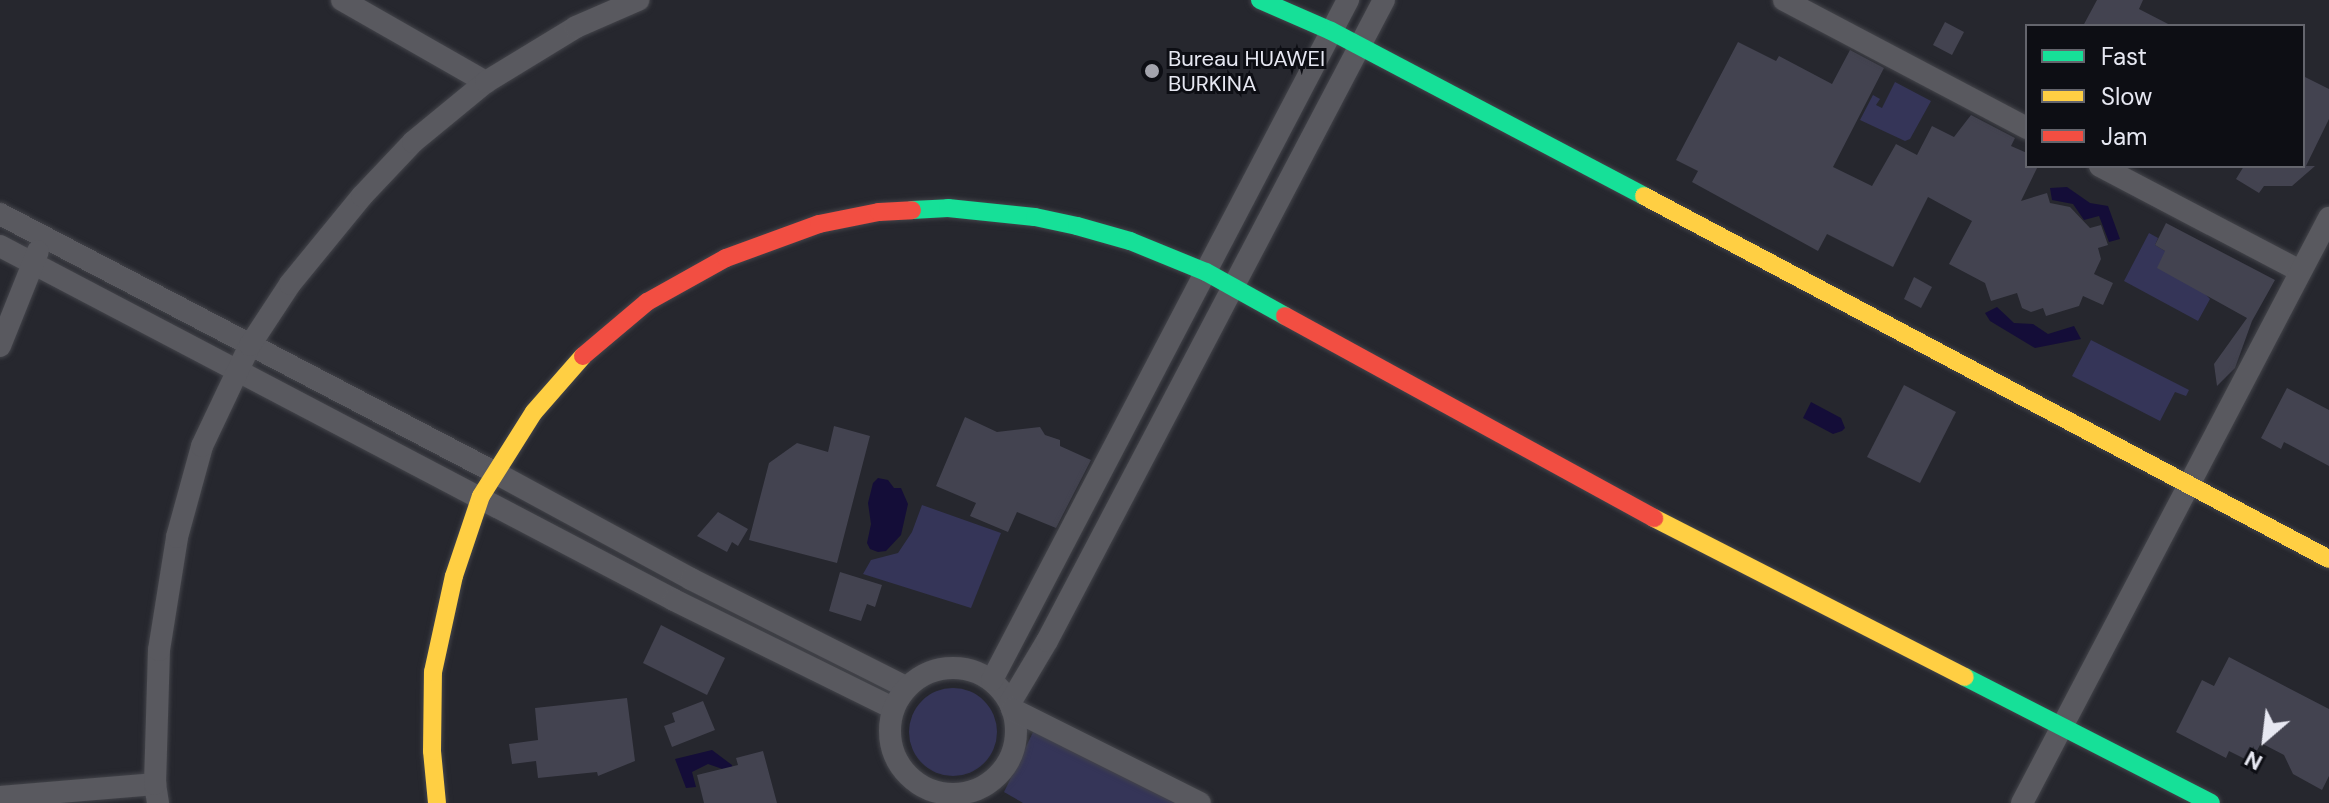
<!DOCTYPE html>
<html>
<head>
<meta charset="utf-8">
<style>
	body { margin:0 }
	#map { position:relative; width:2329px; height:803px; overflow:hidden; background:#26272e; font-family:"DM Sans",sans-serif }
	div>[style] { position:absolute }
	.green>* { inset:0; background:#353558 }
	.round { border-radius:50% }
	.water>* { inset:0; background:#140d38 }
	.building>* { inset:0; background:#434350 }
	.roads { filter:drop-shadow(0 0 2px #43444a) drop-shadow(0 0 2px #43444a) }
	.street>* { height:22px; margin:-11px; padding:0 11px; transform-origin:11px; border-radius:11px; background:#59595f }
	.street>.ring { margin:-11px; padding:0; box-sizing:content-box; background:none; border:22px solid #59595f; border-radius:50% }
	.fast>* { height:18px; margin:-9px; padding:0 9px; transform-origin:9px; border-radius:9px; background:#16e098 }
	.slow>* { height:18px; margin:-9px; padding:0 9px; transform-origin:9px; border-radius:9px; background:#ffcf43 }
	.jam>* { height:18px; margin:-9px; padding:0 9px; transform-origin:9px; border-radius:9px; background:#f24e42 }
	.dots>* { width:22px; height:22px; translate:-50% -50%; box-sizing:border-box; border:4px solid #0d0e14; border-radius:50% }
	span { translate:-50% -50%; white-space:nowrap; text-align:center; line-height:1.15; -webkit-text-stroke:6px #0d0e14; paint-order:stroke }
	.poi-label { font-size:22px; color:#e7e8f2 }
	.left { translate:0 -50%; text-align:left }
	.legend { position:absolute; left:2025px; top:24px; width:280px; height:144px; box-sizing:border-box; background:#0d0e14; border:2px solid #64656d; margin:0; padding:10px 14px; list-style:none; font-size:24px; color:#e7e8f2 }
	.legend li { display:flex; align-items:center; gap:16px; height:40px }
	.legend b { width:40px; border:2px solid #64656d }
	.north { position:absolute; left:2225px; top:699px; width:80px; height:80px; -webkit-text-stroke:6px #0d0e14; paint-order:stroke; rotate:208deg; font-size:22px; font-weight:700; line-height:32px; text-align:center; color:#e7e8f2 }
	.north::after { content:''; display:block; margin:auto; width:28px; height:36px; background:#e7e8f2; clip-path:polygon(50% 0,100% 100%,50% 72%,0 100%) }
</style>
</head>
<body>
<div id="map">
	<div class="green">
		<i style="clip-path:polygon(1895px 82px,1931px 101px,1910px 139px,1905px 141px,1860px 120px,1873px 95px,1880px 99px,1876px 105px,1882px 108px)"></i>
		<i style="clip-path:polygon(2149px 233px,2158px 238px,2155px 245px,2165px 251px,2210px 299px,2198px 321px,2124px 281px)"></i>
		<i style="clip-path:polygon(2091px 340px,2189px 390px,2186px 396px,2175px 392px,2160px 421px,2072px 376px)"></i>
		<i style="clip-path:polygon(922px 505px,1001px 533px,971px 608px,863px 574px,871px 560px,898px 553px,912px 532px)"></i>
		<i class="round" style="left:909px;top:688px;width:88px;height:88px"></i>
		<i style="clip-path:polygon(1036px 726px,1185px 803px,1023px 803px,1004px 792px)"></i>
	</div>
	<div class="water">
		<i style="clip-path:polygon(2067px 187px,2090px 203px,2108px 206px,2120px 239px,2109px 242px,2099px 216px,2084px 220px,2073px 204px,2052px 200px,2050px 188px)"></i>
		<i style="clip-path:polygon(1997px 307px,2014px 323px,2033px 324px,2048px 334px,2074px 326px,2081px 339px,2035px 348px,1990px 321px,1985px 313px)"></i>
		<i style="clip-path:polygon(1811px 402px,1841px 418px,1845px 428px,1842px 431px,1833px 434px,1803px 418px)"></i>
		<i style="clip-path:polygon(878px 478px,888px 480px,894px 488px,901px 488px,908px 504px,901px 535px,886px 551px,878px 552px,870px 549px,867px 543px,871px 524px,868px 503px,873px 483px)"></i>
		<i style="clip-path:polygon(712px 750px,732px 765px,734px 773px,708px 764px,692px 772px,696px 787px,686px 788px,675px 759px)"></i>
	</div>
	<div class="building">
		<i style="clip-path:polygon(2097px 0,2143px 0,2139px 9px,2172px 26px,2083px 26px)"></i>
		<i style="clip-path:polygon(1945px 22px,1964px 32px,1952px 55px,1933px 45px)"></i>
		<i style="clip-path:polygon(1738px 42px,1776px 61px,1779px 56px,1832px 84px,1850px 50px,1884px 68px,1833px 167px,1872px 186px,1896px 144px,1917px 155px,1932px 126px,1954px 137px,1971px 115px,2015px 138px,2011px 146px,2027px 153px,2027px 166px,2038px 166px,2021px 201px,2047px 193px,2050px 203px,2070px 207px,2090px 228px,2101px 225px,2108px 245px,2098px 248px,2101px 259px,2094px 274px,2113px 283px,2103px 305px,2083px 296px,2079px 306px,2046px 316px,2043px 308px,2031px 312px,2022px 308px,2017px 293px,1991px 301px,1985px 283px,1949px 264px,1972px 221px,1928px 197px,1893px 267px,1827px 234px,1818px 251px,1692px 182px,1698px 171px,1676px 160px)"></i>
		<i style="clip-path:polygon(2303px 76px,2329px 89px,2329px 119px,2306px 166px,2315px 166px,2292px 186px,2264px 186px,2259px 193px,2236px 179px,2244px 166px,2303px 166px)"></i>
		<i style="clip-path:polygon(2166px 223px,2275px 280px,2252px 321px,2235px 368px,2217px 386px,2214px 364px,2247px 318px,2157px 268px,2165px 251px,2155px 245px)"></i>
		<i style="clip-path:polygon(1914px 277px,1932px 287px,1921px 308px,1904px 299px)"></i>
		<i style="clip-path:polygon(1904px 385px,1956px 412px,1920px 483px,1867px 457px)"></i>
		<i style="clip-path:polygon(2287px 388px,2329px 410px,2329px 466px,2284px 442px,2281px 449px,2261px 438px)"></i>
		<i style="clip-path:polygon(965px 417px,997px 432px,1040px 427px,1045px 435px,1060px 440px,1060px 446px,1091px 460px,1056px 528px,1017px 512px,1008px 532px,970px 516px,976px 503px,936px 486px)"></i>
		<i style="clip-path:polygon(834px 426px,870px 436px,837px 563px,749px 540px,769px 463px,797px 443px,828px 452px)"></i>
		<i style="clip-path:polygon(718px 512px,748px 529px,738px 546px,732px 542px,727px 552px,697px 536px)"></i>
		<i style="clip-path:polygon(840px 572px,882px 585px,875px 607px,867px 604px,861px 621px,829px 611px)"></i>
		<i style="clip-path:polygon(661px 625px,725px 658px,707px 695px,643px 663px)"></i>
		<i style="clip-path:polygon(2229px 657px,2329px 709px,2329px 776px,2322px 790px,2293px 774px,2284px 755px,2261px 743px,2251px 762px,2229px 751px,2226px 758px,2176px 732px,2202px 680px,2214px 686px)"></i>
		<i style="clip-path:polygon(627px 698px,635px 761px,598px 776px,597px 772px,538px 778px,536px 761px,512px 764px,509px 744px,538px 740px,535px 708px)"></i>
		<i style="clip-path:polygon(703px 701px,715px 730px,672px 747px,664px 726px,675px 722px,672px 713px)"></i>
		<i style="clip-path:polygon(763px 751px,777px 803px,704px 803px,697px 775px,738px 765px,736px 758px)"></i>
	</div>
	<div class="roads">
		<div class="street">
			<i style="left:342px;top:0;width:166px;rotate:29.7deg"></i>
			<i style="left:1784px;top:0;width:275px;rotate:27.8deg"></i>
			<i style="left:2100px;top:166px;width:226px;rotate:27.7deg"></i>
			<i style="left:0;top:214px;width:557px;rotate:27.58deg"></i>
			<i style="left:494px;top:472px;width:224px;rotate:28.5deg"></i>
			<i style="left:691px;top:579px;width:241px;rotate:26.7deg"></i>
			<i style="left:0;top:246px;width:761px;rotate:27.71deg"></i>
			<i style="left:674px;top:600px;width:244px;rotate:26.3deg"></i>
			<i style="left:0;top:346px;width:102px;rotate:-68.2deg"></i>
			<i class="ring" style="left:890px;top:668px;width:104px;height:104px"></i>
			<i style="left:992px;top:680px;width:768px;rotate:-62.37deg"></i>
			<i style="left:1010px;top:703px;width:72px;rotate:-59.2deg"></i>
			<i style="left:1047px;top:641px;width:724px;rotate:-62.27deg"></i>
			<i style="left:1012px;top:709px;width:210px;rotate:26.6deg"></i>
			<i style="left:0;top:797px;width:156px;rotate:-4.8deg"></i>
			<i style="left:158px;top:803px;width:19px;rotate:-99deg"></i>
			<i style="left:155px;top:784px;width:134px;rotate:-88.3deg"></i>
			<i style="left:159px;top:650px;width:114px;rotate:-80.9deg"></i>
			<i style="left:177px;top:537px;width:94px;rotate:-74.6deg"></i>
			<i style="left:202px;top:446px;width:112px;rotate:-64.6deg"></i>
			<i style="left:250px;top:345px;width:73px;rotate:-56.7deg"></i>
			<i style="left:290px;top:284px;width:114px;rotate:-50.7deg"></i>
			<i style="left:362px;top:196px;width:74px;rotate:-46.6deg"></i>
			<i style="left:413px;top:142px;width:94px;rotate:-39.4deg"></i>
			<i style="left:486px;top:82px;width:105px;rotate:-31.4deg"></i>
			<i style="left:576px;top:27px;width:68px;rotate:-23.5deg"></i>
			<i style="left:2022px;top:803px;width:661px;rotate:-62.31deg"></i>
		</div>
		<div class="fast">
			<i style="left:1260px;top:0;width:77px;rotate:23.6deg"></i>
			<i style="left:1331px;top:31px;width:354px;rotate:27.8deg"></i>
			<i style="left:912px;top:210px;width:36px;rotate:-3deg"></i>
			<i style="left:948px;top:208px;width:87px;rotate:5.9deg"></i>
			<i style="left:1035px;top:217px;width:43px;rotate:12.1deg"></i>
			<i style="left:1077px;top:226px;width:55px;rotate:15.8deg"></i>
			<i style="left:1130px;top:241px;width:82px;rotate:22.2deg"></i>
			<i style="left:1206px;top:272px;width:90px;rotate:29.1deg"></i>
			<i style="left:1965px;top:677px;width:276px;rotate:27.1deg"></i>
		</div>
		<div class="slow">
			<i style="left:1644px;top:196px;width:775px;rotate:27.92deg"></i>
			<i style="left:1654px;top:518px;width:349px;rotate:27.1deg"></i>
			<i style="left:437px;top:803px;width:52px;rotate:-95.5deg"></i>
			<i style="left:432px;top:751px;width:79px;rotate:-89.3deg"></i>
			<i style="left:433px;top:672px;width:98px;rotate:-77.7deg"></i>
			<i style="left:454px;top:576px;width:84px;rotate:-71.4deg"></i>
			<i style="left:481px;top:496px;width:99px;rotate:-57.8deg"></i>
			<i style="left:534px;top:412px;width:74px;rotate:-48.8deg"></i>
		</div>
		<div class="jam">
			<i style="left:1285px;top:316px;width:421px;rotate:28.7deg"></i>
			<i style="left:583px;top:356px;width:84px;rotate:-40.2deg"></i>
			<i style="left:647px;top:302px;width:90px;rotate:-29.1deg"></i>
			<i style="left:726px;top:258px;width:99px;rotate:-20.1deg"></i>
			<i style="left:819px;top:224px;width:61px;rotate:-11.3deg"></i>
			<i style="left:879px;top:212px;width:33px;rotate:-3deg"></i>
		</div>
	</div>
	<div class="dots">
		<i style="left:1152px;top:71px;background:#a3a4ad"></i>
	</div>
	<div class="poi-label">
		<span class="left" style="left:1168px;top:71px">Bureau HUAWEI<br>BURKINA</span>
	</div>
	<ul class="legend">
	<li><b style="height:10px;background:#16e098"></b>Fast</li>
	<li><b style="height:10px;background:#ffcf43"></b>Slow</li>
	<li><b style="height:10px;background:#f24e42"></b>Jam</li>
	</ul>
	<div class="north">N</div>
</div>
</body>
</html>
